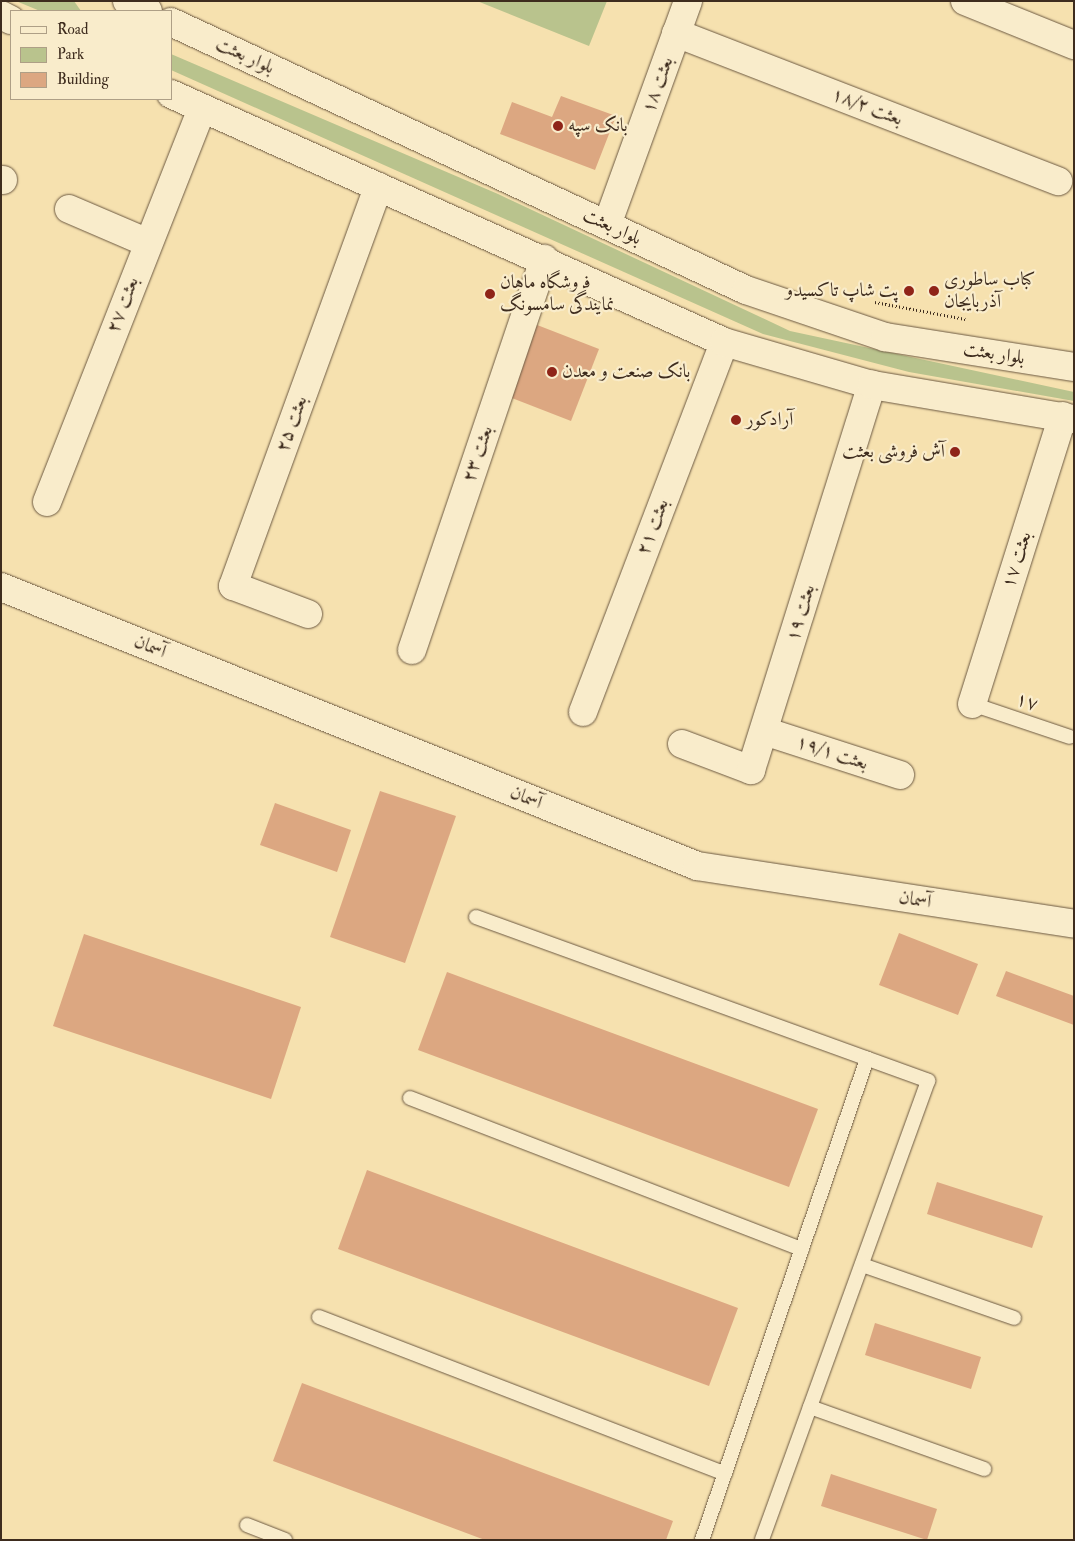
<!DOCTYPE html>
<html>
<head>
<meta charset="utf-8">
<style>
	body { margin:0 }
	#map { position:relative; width:1075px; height:1541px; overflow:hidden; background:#f6e1af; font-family:"IM FELL Double Pica",Amiri,serif }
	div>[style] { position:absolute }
	.green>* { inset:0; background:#b9c38d }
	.building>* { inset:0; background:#dca781 }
	.path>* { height:3px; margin-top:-1.5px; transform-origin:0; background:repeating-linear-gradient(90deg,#3e2c1e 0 1px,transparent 0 3.5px) }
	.roads { filter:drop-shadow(0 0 1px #6c5942) drop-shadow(0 0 1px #6c5942) }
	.service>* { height:14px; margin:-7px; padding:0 7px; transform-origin:7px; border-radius:7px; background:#f9eccb }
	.minor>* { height:28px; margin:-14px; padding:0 14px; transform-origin:14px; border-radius:14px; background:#f9eccb }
	.tertiary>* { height:28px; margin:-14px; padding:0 14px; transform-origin:14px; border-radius:14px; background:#f9eccb }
	.secondary>* { height:28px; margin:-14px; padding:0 14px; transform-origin:14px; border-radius:14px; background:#f9eccb }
	.dots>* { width:14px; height:14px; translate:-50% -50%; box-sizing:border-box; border:2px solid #f9eccb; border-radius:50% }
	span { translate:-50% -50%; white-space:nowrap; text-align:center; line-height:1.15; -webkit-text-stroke:4.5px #f9eccb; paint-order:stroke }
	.street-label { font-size:19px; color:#3e2c1e }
	.poi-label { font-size:19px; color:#3e2c1e }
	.left { translate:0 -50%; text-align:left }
	.right { translate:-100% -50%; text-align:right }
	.frame { position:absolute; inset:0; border:2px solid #3e2c1e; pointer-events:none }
	.legend { position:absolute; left:10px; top:10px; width:162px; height:90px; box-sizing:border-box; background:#f9eccb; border:1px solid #ae9f86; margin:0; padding:6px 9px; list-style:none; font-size:15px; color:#3e2c1e }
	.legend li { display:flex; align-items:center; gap:10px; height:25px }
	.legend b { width:25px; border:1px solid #ae9f86 }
</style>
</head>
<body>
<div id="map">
	<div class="green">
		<i style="clip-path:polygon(16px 1px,74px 1px,81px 11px,40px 11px)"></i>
		<i style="clip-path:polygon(477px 1px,607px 1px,589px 46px)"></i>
		<i style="clip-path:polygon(171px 54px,498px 194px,790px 331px,1074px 392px,1074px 401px,909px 372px,763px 334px,171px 70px)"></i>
	</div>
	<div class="building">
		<i style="clip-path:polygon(561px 96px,616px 116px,595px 170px,500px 134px,512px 102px,552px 117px)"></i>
		<i style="clip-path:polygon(532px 323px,599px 349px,571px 421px,504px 395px)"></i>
		<i style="clip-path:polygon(380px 791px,456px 816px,405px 963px,330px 937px)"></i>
		<i style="clip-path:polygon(275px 803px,351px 830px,337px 872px,260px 845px)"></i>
		<i style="clip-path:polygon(899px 933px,978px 964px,958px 1015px,879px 985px)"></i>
		<i style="clip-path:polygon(84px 934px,301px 1007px,271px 1099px,53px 1026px)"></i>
		<i style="clip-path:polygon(1006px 971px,1074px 996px,1074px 1025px,996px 996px)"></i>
		<i style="clip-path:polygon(447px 972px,818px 1109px,789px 1187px,418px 1050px)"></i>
		<i style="clip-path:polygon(367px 1170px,738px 1308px,709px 1386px,338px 1249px)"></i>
		<i style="clip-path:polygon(937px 1182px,1043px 1216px,1032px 1248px,927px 1214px)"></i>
		<i style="clip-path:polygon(875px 1323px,981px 1357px,971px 1389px,865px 1355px)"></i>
		<i style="clip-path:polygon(302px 1383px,673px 1521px,666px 1540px,485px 1540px,273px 1461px)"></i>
		<i style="clip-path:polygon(831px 1474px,937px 1509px,927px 1540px,821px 1506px)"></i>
	</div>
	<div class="path">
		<i style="left:875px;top:302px;width:92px;rotate:10.7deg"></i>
	</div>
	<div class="roads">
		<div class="service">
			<i style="left:972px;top:704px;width:103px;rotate:18.6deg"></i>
			<i style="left:476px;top:917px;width:481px;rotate:19.9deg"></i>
			<i style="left:928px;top:1081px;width:488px;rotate:109.9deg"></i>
			<i style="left:410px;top:1098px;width:420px;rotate:21.1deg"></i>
			<i style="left:862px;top:1265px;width:161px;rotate:19.2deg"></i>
			<i style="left:319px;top:1317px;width:435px;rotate:21.1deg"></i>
			<i style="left:810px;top:1407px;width:185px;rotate:19.6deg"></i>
			<i style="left:247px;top:1525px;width:41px;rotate:21.5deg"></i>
			<i style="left:702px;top:1540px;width:509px;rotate:-71.07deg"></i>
		</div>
		<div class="minor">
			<i style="left:965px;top:1px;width:118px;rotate:22deg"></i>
			<i style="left:676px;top:33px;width:410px;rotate:21.2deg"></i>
			<i style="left:1px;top:180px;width:2px"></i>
			<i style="left:69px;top:209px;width:84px;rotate:23.2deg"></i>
			<i style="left:607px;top:225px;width:238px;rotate:-70.1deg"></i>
			<i style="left:47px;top:502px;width:423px;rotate:-68.5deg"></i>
			<i style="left:308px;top:614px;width:80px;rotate:-159.5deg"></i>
			<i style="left:233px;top:586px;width:425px;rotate:-70deg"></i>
			<i style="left:412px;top:650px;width:413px;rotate:-71.3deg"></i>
			<i style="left:972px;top:704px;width:302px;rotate:-72.5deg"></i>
			<i style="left:583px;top:712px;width:396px;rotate:-69.1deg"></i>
			<i style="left:764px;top:731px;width:143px;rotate:17.9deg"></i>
			<i style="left:682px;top:744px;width:74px;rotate:20.6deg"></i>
			<i style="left:751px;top:770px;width:404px;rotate:-72.6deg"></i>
		</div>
		<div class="tertiary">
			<i style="left:1px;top:587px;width:750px;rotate:21.84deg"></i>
			<i style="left:697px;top:866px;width:381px;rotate:8.7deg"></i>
		</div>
		<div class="secondary">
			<i style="left:127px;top:1px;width:23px;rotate:25deg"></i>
			<i style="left:1px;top:15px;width:11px;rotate:27deg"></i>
			<i style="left:171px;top:22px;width:634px;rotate:24.99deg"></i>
			<i style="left:746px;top:290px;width:147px;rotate:18.7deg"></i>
			<i style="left:885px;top:337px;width:191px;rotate:9deg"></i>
			<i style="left:171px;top:94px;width:606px;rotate:24.15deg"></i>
			<i style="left:724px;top:342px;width:154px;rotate:16.2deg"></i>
			<i style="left:872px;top:385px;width:205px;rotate:9.6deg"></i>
		</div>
	</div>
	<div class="dots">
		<i style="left:558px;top:126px;background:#8f2418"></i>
		<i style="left:909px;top:291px;background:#8f2418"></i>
		<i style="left:934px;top:291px;background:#8f2418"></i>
		<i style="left:490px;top:294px;background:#8f2418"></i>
		<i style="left:552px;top:372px;background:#8f2418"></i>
		<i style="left:736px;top:420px;background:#8f2418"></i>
		<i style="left:955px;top:452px;background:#8f2418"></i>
	</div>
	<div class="street-label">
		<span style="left:245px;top:56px;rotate:25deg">بلوار بعثت</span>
		<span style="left:658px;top:85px;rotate:-70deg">بعثت ۱۸</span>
		<span style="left:867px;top:107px;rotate:21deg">۱۸/۲ بعثت</span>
		<span style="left:612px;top:227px;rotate:25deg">بلوار بعثت</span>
		<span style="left:123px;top:305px;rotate:-69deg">۲۷ بعثت</span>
		<span style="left:994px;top:354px;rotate:9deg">بلوار بعثت</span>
		<span style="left:292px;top:424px;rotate:-70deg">۲۵ بعثت</span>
		<span style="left:478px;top:454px;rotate:-71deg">۲۳ بعثت</span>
		<span style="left:653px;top:527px;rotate:-69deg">۲۱ بعثت</span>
		<span style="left:1017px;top:560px;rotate:-72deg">بعثت ۱۷</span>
		<span style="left:801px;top:613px;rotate:-73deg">بعثت ۱۹</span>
		<span style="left:150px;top:647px;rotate:22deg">آسمان</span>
		<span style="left:1027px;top:702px;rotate:19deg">۱۷</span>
		<span style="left:832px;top:753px;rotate:18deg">۱۹/۱ بعثت</span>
		<span style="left:526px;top:798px;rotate:22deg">آسمان</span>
		<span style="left:915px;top:900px;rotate:9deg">آسمان</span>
	</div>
	<div class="poi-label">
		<span class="left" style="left:568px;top:126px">بانک سپه</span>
		<span class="left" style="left:944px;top:291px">کباب ساطوری<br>آذربایجان</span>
		<span class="left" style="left:500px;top:294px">فروشگاه ماهان<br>نمایندگی سامسونگ</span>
		<span class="right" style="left:899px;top:291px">پت شاپ تاکسیدو</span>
		<span class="left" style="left:562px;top:372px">بانک صنعت و معدن</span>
		<span class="left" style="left:746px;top:420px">آرادکور</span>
		<span class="right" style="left:945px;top:452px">آش فروشی بعثت</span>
	</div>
	<div class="frame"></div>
	<ul class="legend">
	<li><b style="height:6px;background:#f9eccb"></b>Road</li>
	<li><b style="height:14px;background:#b9c38d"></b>Park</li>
	<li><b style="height:14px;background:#dca781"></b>Building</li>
	</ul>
</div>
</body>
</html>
